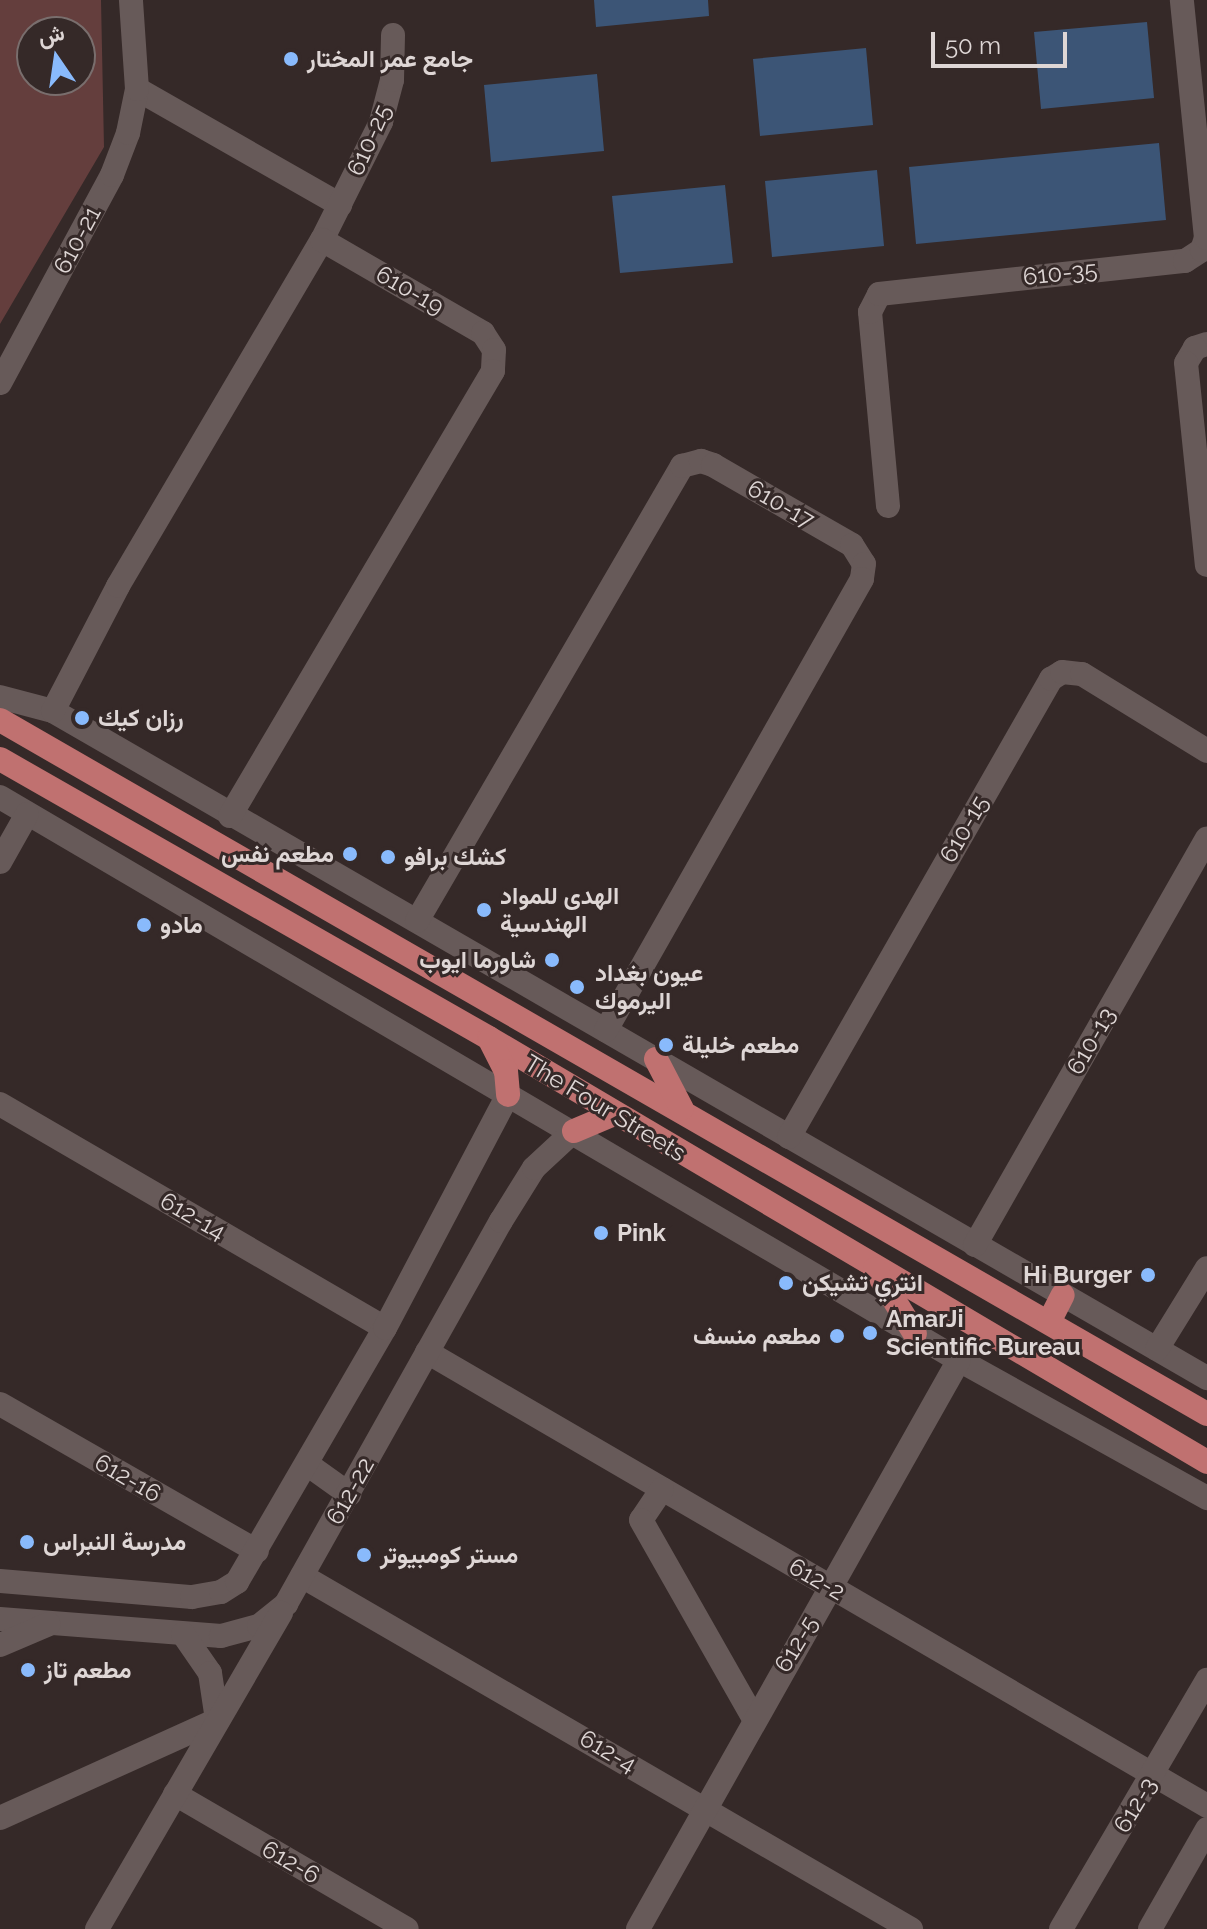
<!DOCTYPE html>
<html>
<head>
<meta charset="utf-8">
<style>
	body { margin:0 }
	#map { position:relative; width:1207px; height:1929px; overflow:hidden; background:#352928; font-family:Raleway,Vazirmatn,sans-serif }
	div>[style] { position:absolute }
	.green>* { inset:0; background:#643e3d }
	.building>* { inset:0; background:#3c5576 }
	.minor>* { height:24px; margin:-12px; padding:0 12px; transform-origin:12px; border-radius:12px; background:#675a59 }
	.major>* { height:24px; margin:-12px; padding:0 12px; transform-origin:12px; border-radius:12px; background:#c07170 }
	.dots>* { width:22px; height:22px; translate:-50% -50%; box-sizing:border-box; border:4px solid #352928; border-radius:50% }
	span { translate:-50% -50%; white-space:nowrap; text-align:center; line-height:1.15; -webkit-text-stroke:6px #352928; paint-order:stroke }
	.poi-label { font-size:24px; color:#ded6d5; font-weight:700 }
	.left { translate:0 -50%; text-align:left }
	.right { translate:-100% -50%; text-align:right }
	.street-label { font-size:24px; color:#ded6d5 }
	.north { position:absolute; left:16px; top:16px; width:80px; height:80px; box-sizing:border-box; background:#352928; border:2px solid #796e6d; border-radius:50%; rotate:347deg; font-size:22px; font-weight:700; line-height:32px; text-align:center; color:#ded6d5 }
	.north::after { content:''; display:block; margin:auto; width:28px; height:36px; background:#89bafc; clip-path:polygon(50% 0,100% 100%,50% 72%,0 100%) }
	.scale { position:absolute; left:931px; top:32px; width:136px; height:36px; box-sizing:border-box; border:4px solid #ded6d5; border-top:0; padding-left:10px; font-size:24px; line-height:28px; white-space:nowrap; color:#ded6d5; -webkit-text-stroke:6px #352928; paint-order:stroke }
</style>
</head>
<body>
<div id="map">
	<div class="green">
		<i style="clip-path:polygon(evenodd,0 0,101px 0,104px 147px,0 324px,0 0,32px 32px,80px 32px,80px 80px,32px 80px,32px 32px)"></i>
	</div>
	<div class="building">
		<i style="clip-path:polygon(594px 0,708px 0,709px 16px,596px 27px)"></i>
		<i style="clip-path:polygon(1147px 22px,1154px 98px,1041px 109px,1034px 32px)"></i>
		<i style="clip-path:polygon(866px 48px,873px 125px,760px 136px,753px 59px)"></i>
		<i style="clip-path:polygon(597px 74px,604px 151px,491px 162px,484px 85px)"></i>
		<i style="clip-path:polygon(1159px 143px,1166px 220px,916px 244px,909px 167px)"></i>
		<i style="clip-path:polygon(877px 170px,884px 246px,772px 257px,765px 181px)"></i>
		<i style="clip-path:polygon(725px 185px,733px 263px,620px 273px,612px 196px)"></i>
	</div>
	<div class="minor">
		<i style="left:137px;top:89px;width:234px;rotate:29.7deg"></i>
		<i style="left:322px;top:240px;width:132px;rotate:-63.4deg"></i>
		<i style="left:381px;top:122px;width:43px;rotate:-75.3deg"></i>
		<i style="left:392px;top:80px;width:45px;rotate:-88.7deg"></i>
		<i style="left:1207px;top:344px;width:13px;rotate:162deg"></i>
		<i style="left:1195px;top:348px;width:17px;rotate:121deg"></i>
		<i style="left:1186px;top:363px;width:203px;rotate:84.1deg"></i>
		<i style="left:0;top:383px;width:236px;rotate:-61.7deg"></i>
		<i style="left:112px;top:175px;width:45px;rotate:-69.1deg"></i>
		<i style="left:128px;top:133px;width:45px;rotate:-78.4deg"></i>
		<i style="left:137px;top:89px;width:89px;rotate:-93.9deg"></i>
		<i style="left:888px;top:506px;width:195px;rotate:-95.3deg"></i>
		<i style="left:870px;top:312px;width:20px;rotate:-63deg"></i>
		<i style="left:879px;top:294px;width:308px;rotate:-6.2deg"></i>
		<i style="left:1185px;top:261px;width:20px;rotate:-33deg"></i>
		<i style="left:1202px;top:250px;width:13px;rotate:-72deg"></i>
		<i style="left:1206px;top:238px;width:239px;rotate:-95.8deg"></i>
		<i style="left:0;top:697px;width:55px;rotate:14.8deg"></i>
		<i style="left:53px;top:711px;width:1333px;rotate:30.03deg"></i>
		<i style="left:53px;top:711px;width:141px;rotate:-62.5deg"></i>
		<i style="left:118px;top:586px;width:402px;rotate:-59.5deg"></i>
		<i style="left:322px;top:240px;width:186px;rotate:30deg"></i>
		<i style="left:483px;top:333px;width:20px;rotate:57deg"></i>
		<i style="left:494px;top:350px;width:21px;rotate:93deg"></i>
		<i style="left:493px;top:371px;width:517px;rotate:120.58deg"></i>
		<i style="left:0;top:797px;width:1112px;rotate:30.42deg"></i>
		<i style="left:959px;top:1360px;width:284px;rotate:29.1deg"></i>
		<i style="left:0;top:862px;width:55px;rotate:-60.6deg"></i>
		<i style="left:417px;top:921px;width:527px;rotate:-59.78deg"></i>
		<i style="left:682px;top:466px;width:20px;rotate:-15deg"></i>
		<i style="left:701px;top:461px;width:13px;rotate:18deg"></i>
		<i style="left:713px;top:465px;width:160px;rotate:29.9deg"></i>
		<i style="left:852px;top:545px;width:22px;rotate:58deg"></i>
		<i style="left:864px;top:564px;width:15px;rotate:98deg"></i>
		<i style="left:862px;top:579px;width:519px;rotate:119.58deg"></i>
		<i style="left:0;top:1104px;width:445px;rotate:30.2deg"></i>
		<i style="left:789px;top:1137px;width:528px;rotate:-60.23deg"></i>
		<i style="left:1051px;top:679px;width:13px;rotate:-32deg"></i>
		<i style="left:1062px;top:672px;width:20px;rotate:6deg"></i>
		<i style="left:1082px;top:674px;width:147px;rotate:31.6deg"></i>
		<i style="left:975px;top:1245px;width:468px;rotate:-60.3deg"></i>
		<i style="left:1157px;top:1349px;width:95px;rotate:-58.3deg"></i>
		<i style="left:427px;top:1352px;width:903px;rotate:30.2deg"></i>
		<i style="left:0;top:1404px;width:296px;rotate:29.8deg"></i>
		<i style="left:307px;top:1464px;width:52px;rotate:35.5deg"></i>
		<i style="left:662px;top:1489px;width:37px;rotate:124deg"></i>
		<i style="left:641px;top:1520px;width:227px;rotate:60.4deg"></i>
		<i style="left:302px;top:1576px;width:704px;rotate:30.1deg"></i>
		<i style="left:0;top:1581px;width:193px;rotate:4.8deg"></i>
		<i style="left:192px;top:1597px;width:29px;rotate:-10deg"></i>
		<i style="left:221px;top:1592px;width:19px;rotate:-32deg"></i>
		<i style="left:237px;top:1582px;width:294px;rotate:-59.8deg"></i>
		<i style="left:385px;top:1328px;width:263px;rotate:-62.2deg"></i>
		<i style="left:0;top:1619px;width:222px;rotate:4.4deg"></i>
		<i style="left:221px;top:1636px;width:39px;rotate:-15deg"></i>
		<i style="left:259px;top:1626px;width:35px;rotate:-39deg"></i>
		<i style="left:286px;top:1604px;width:439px;rotate:-60.7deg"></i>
		<i style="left:501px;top:1221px;width:62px;rotate:-58.1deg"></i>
		<i style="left:534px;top:1168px;width:54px;rotate:-42.8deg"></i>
		<i style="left:183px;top:1634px;width:47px;rotate:55.3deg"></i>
		<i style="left:210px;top:1673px;width:48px;rotate:81.5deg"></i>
		<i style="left:0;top:1645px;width:53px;rotate:-23.2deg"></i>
		<i style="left:175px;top:1794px;width:268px;rotate:30.2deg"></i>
		<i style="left:0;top:1818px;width:238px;rotate:-24.3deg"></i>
		<i style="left:97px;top:1929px;width:366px;rotate:-59.8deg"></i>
		<i style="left:638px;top:1929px;width:653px;rotate:-60.57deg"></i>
		<i style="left:1061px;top:1929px;width:289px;rotate:-59.6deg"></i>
		<i style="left:1150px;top:1929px;width:115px;rotate:-60.3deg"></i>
	</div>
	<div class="major">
		<i style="left:0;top:720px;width:1392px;rotate:29.9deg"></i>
		<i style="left:0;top:759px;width:563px;rotate:29.71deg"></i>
		<i style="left:489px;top:1038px;width:834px;rotate:30.56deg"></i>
		<i style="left:490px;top:1040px;width:35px;rotate:63deg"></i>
		<i style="left:506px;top:1071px;width:24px;rotate:85deg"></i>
		<i style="left:656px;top:1059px;width:56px;rotate:62.5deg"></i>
		<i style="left:574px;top:1131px;width:43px;rotate:-23deg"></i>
		<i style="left:875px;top:1269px;width:76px;rotate:58.4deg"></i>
		<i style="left:1049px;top:1322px;width:30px;rotate:-63deg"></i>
	</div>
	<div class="dots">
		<i style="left:291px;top:59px;background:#89bafc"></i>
		<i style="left:82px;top:718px;background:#89bafc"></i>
		<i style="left:350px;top:854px;background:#89bafc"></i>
		<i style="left:388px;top:857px;background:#89bafc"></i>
		<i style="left:484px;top:910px;background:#89bafc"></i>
		<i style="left:144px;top:925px;background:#89bafc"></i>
		<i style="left:552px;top:960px;background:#89bafc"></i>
		<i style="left:577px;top:987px;background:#89bafc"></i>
		<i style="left:666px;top:1045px;background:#89bafc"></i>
		<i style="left:601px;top:1233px;background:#89bafc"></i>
		<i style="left:1148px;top:1275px;background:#89bafc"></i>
		<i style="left:786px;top:1283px;background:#89bafc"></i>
		<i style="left:870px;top:1333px;background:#89bafc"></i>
		<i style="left:837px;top:1336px;background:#89bafc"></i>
		<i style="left:27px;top:1542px;background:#89bafc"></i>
		<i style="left:364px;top:1555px;background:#89bafc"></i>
		<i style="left:28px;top:1670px;background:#89bafc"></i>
	</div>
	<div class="poi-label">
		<span class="left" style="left:307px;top:59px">جامع عمر المختار</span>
		<span class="left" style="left:98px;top:718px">رزان كيك</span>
		<span class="right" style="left:334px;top:854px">مطعم نفس</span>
		<span class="left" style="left:404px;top:857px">كشك برافو</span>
		<span class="left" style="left:500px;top:910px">الهدى للمواد<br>الهندسية</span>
		<span class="left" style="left:160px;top:925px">مادو</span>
		<span class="right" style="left:536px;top:960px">شاورما ايوب</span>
		<span class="left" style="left:595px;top:987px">عيون بغداد<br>اليرموك</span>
		<span class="left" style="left:682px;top:1045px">مطعم خليلة</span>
		<span class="left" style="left:617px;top:1233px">Pink</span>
		<span class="right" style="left:1132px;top:1275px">Hi Burger</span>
		<span class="left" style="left:802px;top:1283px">انتري تشيكن</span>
		<span class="left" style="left:886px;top:1333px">AmarJi<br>Scientific Bureau</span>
		<span class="right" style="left:821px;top:1336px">مطعم منسف</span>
		<span class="left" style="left:43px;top:1542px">مدرسة النبراس</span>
		<span class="left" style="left:380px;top:1555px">مستر كومبيوتر</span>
		<span class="left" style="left:44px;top:1670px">مطعم تاز</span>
	</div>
	<div class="street-label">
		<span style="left:369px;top:140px;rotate:-66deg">610-25</span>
		<span style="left:77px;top:240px;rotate:-62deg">610-21</span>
		<span style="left:1060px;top:273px;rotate:-6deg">610-35</span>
		<span style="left:410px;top:290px;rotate:30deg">610-19</span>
		<span style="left:781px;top:504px;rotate:30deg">610-17</span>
		<span style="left:964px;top:829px;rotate:-60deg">610-15</span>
		<span style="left:1091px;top:1041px;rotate:-60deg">610-13</span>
		<span style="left:605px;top:1108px;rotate:31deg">The Four Streets</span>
		<span style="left:193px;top:1216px;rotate:30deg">612-14</span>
		<span style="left:128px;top:1478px;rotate:30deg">612-16</span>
		<span style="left:350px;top:1491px;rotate:-61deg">612-22</span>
		<span style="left:817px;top:1579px;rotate:30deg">612-2</span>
		<span style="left:796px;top:1644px;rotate:-59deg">612-5</span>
		<span style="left:608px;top:1751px;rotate:30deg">612-4</span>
		<span style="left:1135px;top:1805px;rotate:-59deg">612-3</span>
		<span style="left:291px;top:1862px;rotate:30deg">612-6</span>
	</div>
	<div class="north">ش</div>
	<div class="scale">50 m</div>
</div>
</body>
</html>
